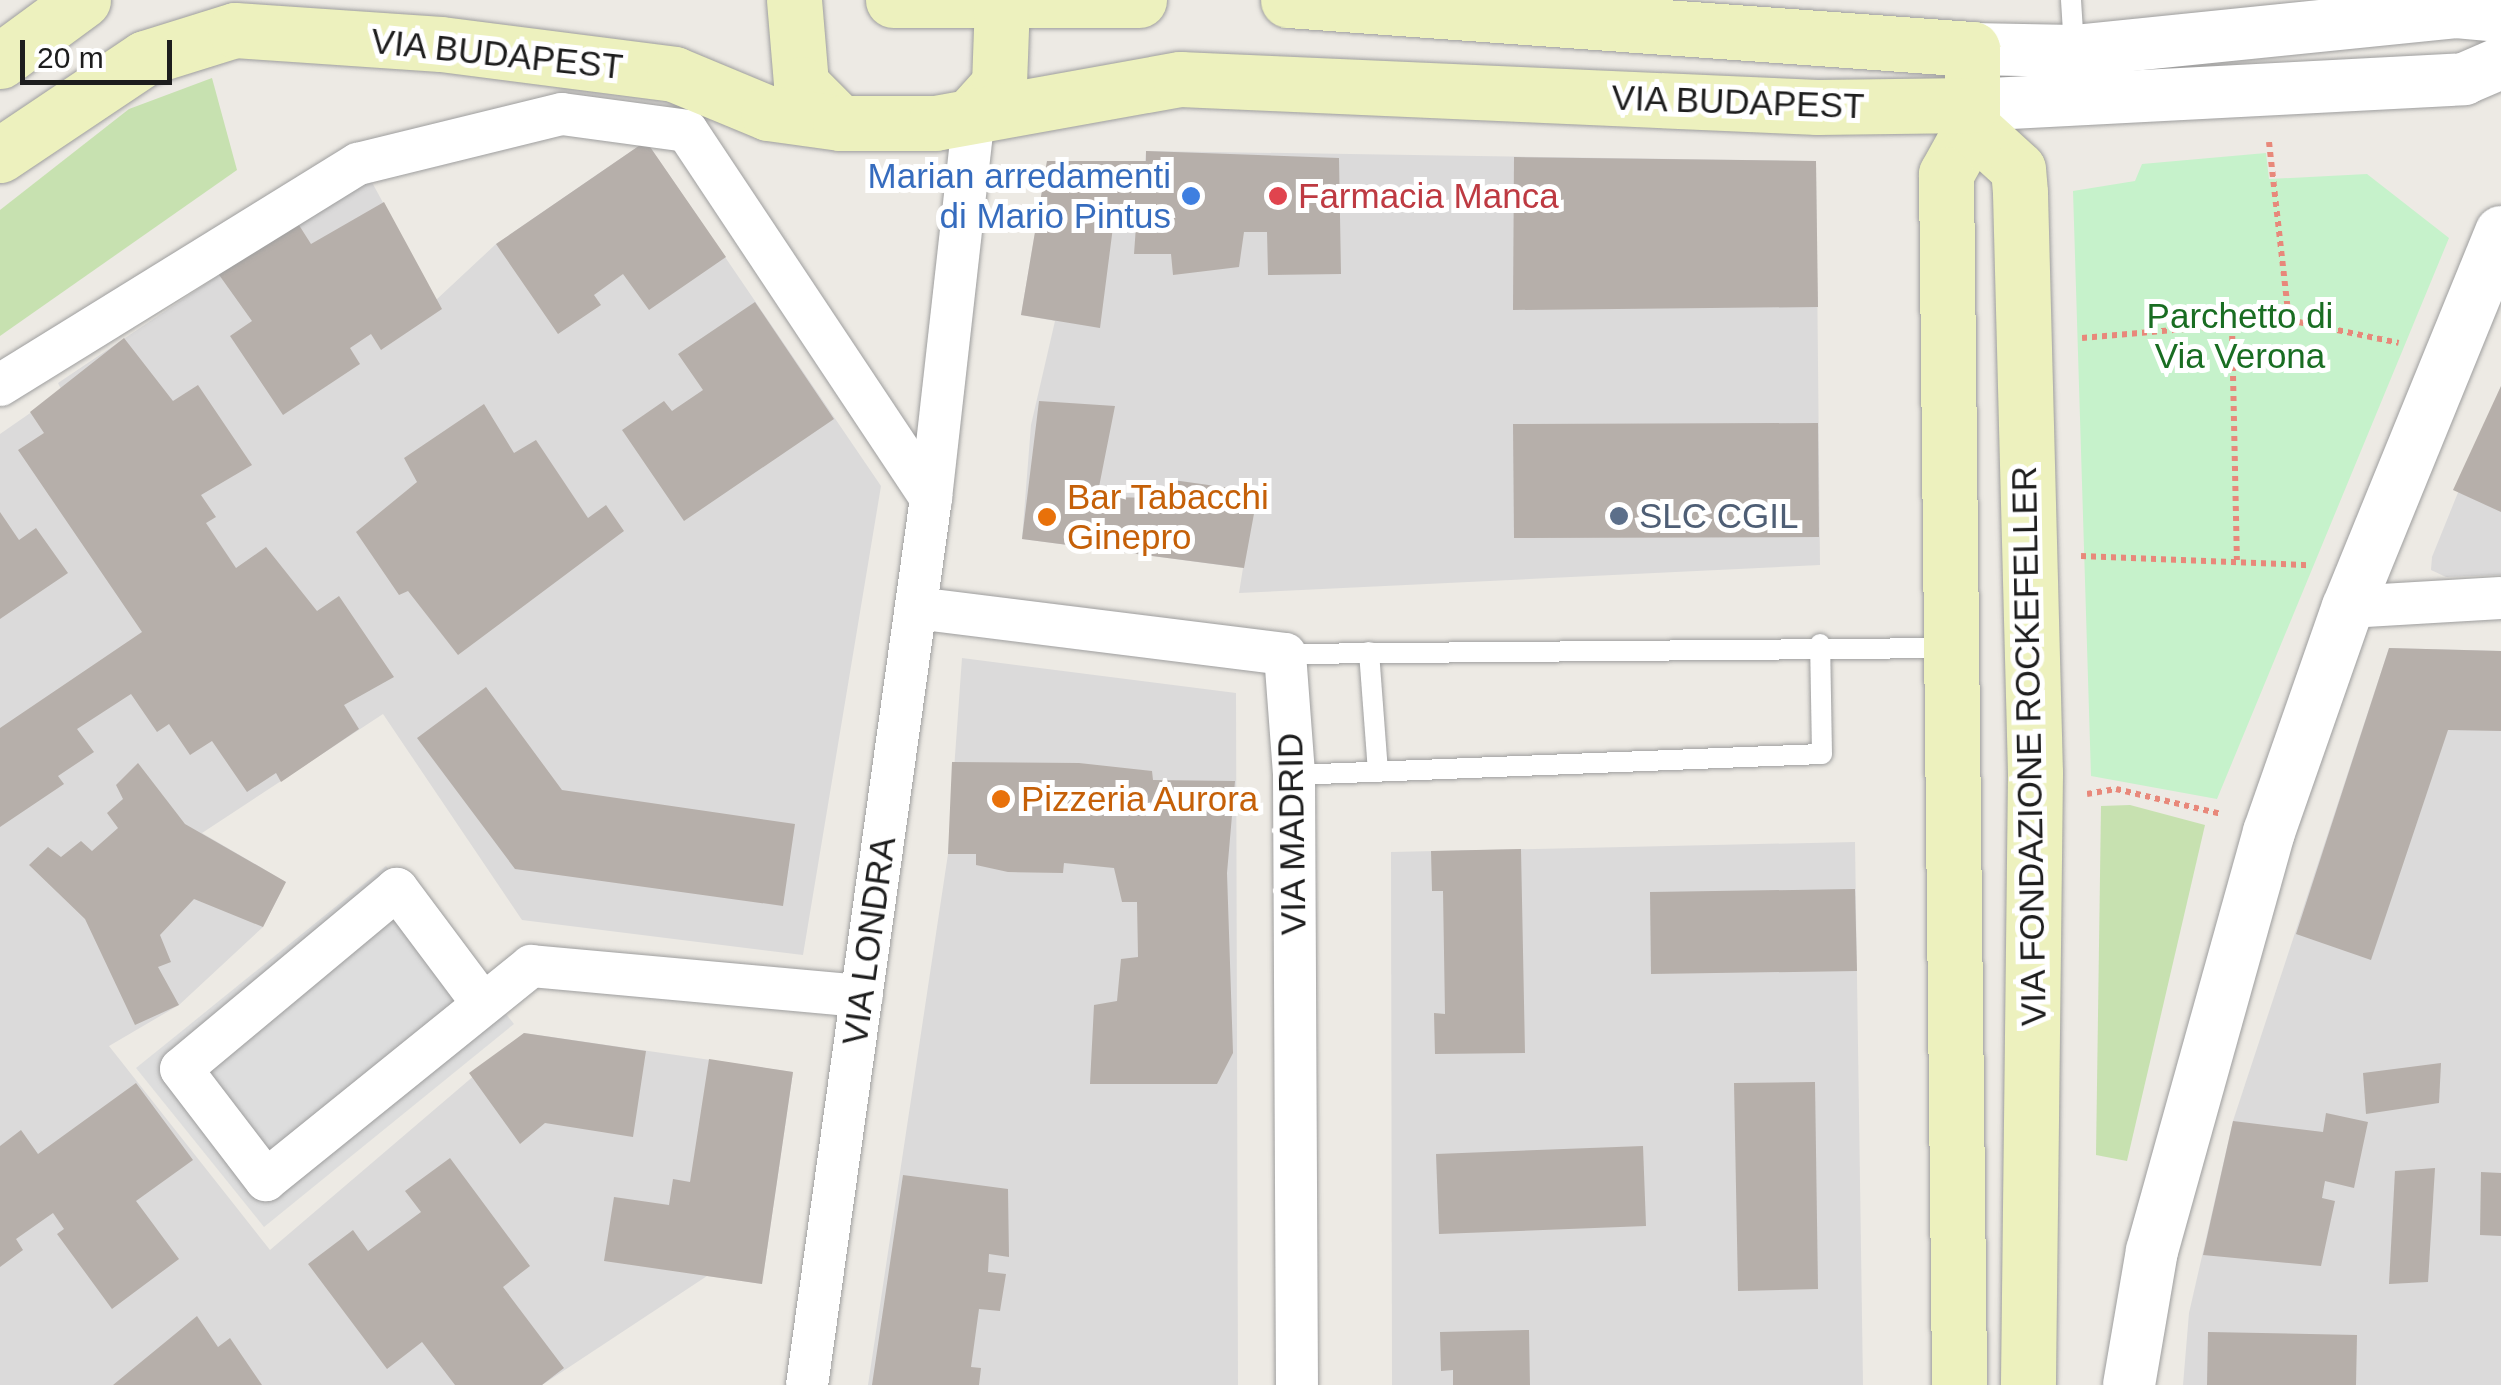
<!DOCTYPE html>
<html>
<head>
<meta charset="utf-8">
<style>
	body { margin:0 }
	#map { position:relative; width:2501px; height:1385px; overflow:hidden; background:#edeae4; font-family:Arial,sans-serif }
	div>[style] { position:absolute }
	.residential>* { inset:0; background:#dbdada }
	.grass>* { inset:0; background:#c7e1b0 }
	.park>* { inset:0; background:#c6f2cb }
	.parking>* { inset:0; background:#ddd }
	.building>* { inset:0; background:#b6afaa }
	.path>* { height:6px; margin-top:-3px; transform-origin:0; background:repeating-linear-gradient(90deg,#e8887a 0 5px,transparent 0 10px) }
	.roads { filter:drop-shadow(0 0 2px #9e9e9e) drop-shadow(0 0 2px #9e9e9e) }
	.service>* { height:20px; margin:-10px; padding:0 10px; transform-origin:10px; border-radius:10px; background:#fff }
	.minor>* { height:42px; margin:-21px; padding:0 21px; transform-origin:21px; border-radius:21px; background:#fff }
	.tertiary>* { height:52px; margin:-26px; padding:0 26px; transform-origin:26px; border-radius:26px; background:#fff }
	.secondary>* { height:55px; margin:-27.5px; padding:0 27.5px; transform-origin:27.5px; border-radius:27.5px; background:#edf1be }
	.dots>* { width:28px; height:28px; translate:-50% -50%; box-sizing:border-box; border:5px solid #fff; border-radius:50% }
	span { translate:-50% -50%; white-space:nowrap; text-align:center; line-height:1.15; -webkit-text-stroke:10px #fff; paint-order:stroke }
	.street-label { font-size:35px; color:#1d1d1d }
	.shop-label { font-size:35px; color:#366cbe }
	.right { translate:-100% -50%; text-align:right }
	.health-label { font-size:35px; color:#be3a42 }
	.left { translate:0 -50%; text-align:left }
	.park-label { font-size:35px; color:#196d22 }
	.food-label { font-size:35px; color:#c56008 }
	.service-label { font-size:35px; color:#4e5e75 }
	.scale { position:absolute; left:20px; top:40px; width:152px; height:45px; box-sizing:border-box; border:5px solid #1d1d1d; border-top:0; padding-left:12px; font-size:30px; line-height:35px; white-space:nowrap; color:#1d1d1d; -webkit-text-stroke:8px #fff; paint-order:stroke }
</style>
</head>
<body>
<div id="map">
	<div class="residential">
		<i style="clip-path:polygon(646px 141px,881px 486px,803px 955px,522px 920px,383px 714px,202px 833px,286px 882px,263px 927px,179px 1005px,109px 1046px,270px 1250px,524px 1033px,793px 1072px,762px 1284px,707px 1276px,542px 1385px,0 1385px,0 434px,62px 391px,58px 383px,368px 175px,436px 300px,496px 244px)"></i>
		<i style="clip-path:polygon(1146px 151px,1816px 161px,1820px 565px,1239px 593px,1243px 568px,1022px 539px,1031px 425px,1055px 321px,1021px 315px,1047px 161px,1145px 161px)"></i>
		<i style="clip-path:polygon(2501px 386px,2501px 575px,2446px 577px,2431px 570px,2432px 557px)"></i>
		<i style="clip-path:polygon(2389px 648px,2501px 651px,2501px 1385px,2183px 1385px,2189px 1313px,2233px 1121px)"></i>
		<i style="clip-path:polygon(962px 658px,1236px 693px,1238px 1385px,868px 1385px,948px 854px)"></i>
		<i style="clip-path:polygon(1855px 842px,1863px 1385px,1392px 1385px,1391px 852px)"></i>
	</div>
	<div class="grass">
		<i style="clip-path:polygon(212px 78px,237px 170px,0 336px,0 210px,129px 109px)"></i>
		<i style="clip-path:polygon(2130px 805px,2205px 825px,2127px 1161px,2096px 1155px,2101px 806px)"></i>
	</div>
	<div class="park">
		<i style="clip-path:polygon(2266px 153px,2269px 179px,2367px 174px,2449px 238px,2217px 799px,2091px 776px,2073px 191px,2135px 181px,2142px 164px)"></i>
	</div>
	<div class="parking">
		<i style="clip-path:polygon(386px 866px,514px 1024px,264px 1227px,136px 1068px)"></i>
	</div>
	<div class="building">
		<i style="clip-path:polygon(646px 141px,726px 257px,649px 310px,623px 274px,594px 295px,601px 305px,558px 334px,496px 244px)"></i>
		<i style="clip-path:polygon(1146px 151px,1339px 158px,1341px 274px,1268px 275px,1267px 232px,1244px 232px,1239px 267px,1173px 275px,1171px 254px,1134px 254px,1136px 226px,1113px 227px,1100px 328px,1021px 315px,1047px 161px,1146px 161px)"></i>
		<i style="clip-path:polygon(1514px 157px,1816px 161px,1818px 307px,1513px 310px)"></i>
		<i style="clip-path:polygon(384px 202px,442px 309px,381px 350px,371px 334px,350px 348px,360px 364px,283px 415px,230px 336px,252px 321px,217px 272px,297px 222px,311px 244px)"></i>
		<i style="clip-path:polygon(755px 302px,834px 419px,684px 521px,622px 430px,664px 401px,672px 411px,703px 390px,678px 354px)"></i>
		<i style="clip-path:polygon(124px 338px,173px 401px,198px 385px,252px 465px,201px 495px,216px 517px,206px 523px,236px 568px,266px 547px,317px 611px,339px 596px,394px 677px,344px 705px,359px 729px,281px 782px,276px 773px,247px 792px,212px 741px,190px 755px,169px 724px,157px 732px,131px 694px,77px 729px,94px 752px,58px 776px,64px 784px,0 827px,0 728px,142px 632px,18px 450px,44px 433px,30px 412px)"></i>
		<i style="clip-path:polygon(2501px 386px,2501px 512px,2453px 490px)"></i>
		<i style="clip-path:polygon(1039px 401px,1115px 406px,1097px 497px,1164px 498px,1166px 479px,1258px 492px,1244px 568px,1022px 539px)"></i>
		<i style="clip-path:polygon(484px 404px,514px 453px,536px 440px,588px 518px,606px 505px,624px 531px,458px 655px,408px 591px,399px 595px,356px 532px,417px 482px,404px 458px)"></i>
		<i style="clip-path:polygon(1818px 423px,1819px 537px,1514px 538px,1513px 424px)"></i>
		<i style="clip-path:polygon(0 512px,19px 540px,36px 528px,68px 573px,0 619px)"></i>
		<i style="clip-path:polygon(2389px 648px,2501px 651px,2501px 731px,2448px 730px,2371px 960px,2296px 934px)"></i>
		<i style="clip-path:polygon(486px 687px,562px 790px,795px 824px,783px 906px,515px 869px,417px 738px)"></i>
		<i style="clip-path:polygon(952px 762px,1079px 763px,1152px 771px,1153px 780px,1235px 781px,1227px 873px,1233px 1053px,1217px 1084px,1090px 1084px,1094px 1005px,1117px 1001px,1121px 959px,1138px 957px,1137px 902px,1122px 902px,1114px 868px,1064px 863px,1063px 873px,1008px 872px,976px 865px,976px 854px,948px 854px)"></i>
		<i style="clip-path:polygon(138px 763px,185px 824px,286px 882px,263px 927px,194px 899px,160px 935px,171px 962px,158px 967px,179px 1005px,135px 1025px,85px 919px,29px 865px,48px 847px,61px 857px,81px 841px,92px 851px,118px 828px,107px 813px,123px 799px,116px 785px)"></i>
		<i style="clip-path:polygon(1521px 849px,1525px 1053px,1435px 1054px,1434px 1013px,1445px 1014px,1443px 891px,1432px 891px,1431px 851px)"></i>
		<i style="clip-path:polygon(1855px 889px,1857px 971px,1651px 974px,1650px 892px)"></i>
		<i style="clip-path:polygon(524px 1033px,646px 1051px,633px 1137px,545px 1123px,520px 1144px,469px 1073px)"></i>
		<i style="clip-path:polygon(709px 1059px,793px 1072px,762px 1284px,604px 1261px,614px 1197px,669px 1205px,673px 1179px,690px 1182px)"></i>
		<i style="clip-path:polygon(2441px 1063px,2439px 1103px,2366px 1114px,2363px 1073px)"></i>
		<i style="clip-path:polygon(1815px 1082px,1818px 1289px,1738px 1291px,1734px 1083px)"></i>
		<i style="clip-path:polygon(136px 1083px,193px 1160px,136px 1201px,179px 1259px,112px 1309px,57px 1234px,64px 1229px,53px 1213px,16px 1239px,23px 1250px,0 1267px,0 1146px,21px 1130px,38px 1154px)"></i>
		<i style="clip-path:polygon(2326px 1113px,2368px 1122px,2354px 1188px,2325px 1181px,2322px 1198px,2335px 1201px,2321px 1266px,2203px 1255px,2233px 1121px,2323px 1132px)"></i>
		<i style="clip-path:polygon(1643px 1146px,1646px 1226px,1439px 1234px,1436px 1154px)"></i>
		<i style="clip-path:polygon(450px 1158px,530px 1266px,503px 1287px,564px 1368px,542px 1385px,455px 1385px,422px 1342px,387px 1369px,308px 1264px,353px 1230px,368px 1251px,421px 1212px,405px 1191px)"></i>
		<i style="clip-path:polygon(2435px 1168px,2428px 1282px,2389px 1284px,2395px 1171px)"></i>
		<i style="clip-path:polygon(2481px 1172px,2501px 1173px,2501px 1236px,2480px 1235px)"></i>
		<i style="clip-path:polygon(903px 1175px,1008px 1189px,1009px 1257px,989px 1254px,988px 1272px,1006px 1274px,1000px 1311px,979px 1309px,971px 1367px,981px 1368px,979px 1385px,872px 1385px)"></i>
		<i style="clip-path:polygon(197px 1316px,218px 1347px,230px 1338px,262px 1385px,113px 1385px)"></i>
		<i style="clip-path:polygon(1529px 1330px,1530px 1385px,1453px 1385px,1453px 1370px,1441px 1371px,1440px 1332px)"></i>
		<i style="clip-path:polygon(2208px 1332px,2357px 1335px,2356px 1385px,2207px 1385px)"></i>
	</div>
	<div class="path">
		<i style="left:2269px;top:142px;width:179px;rotate:83.6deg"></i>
		<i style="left:2232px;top:326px;width:234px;rotate:88.8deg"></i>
		<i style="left:2082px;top:338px;width:208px;rotate:-5deg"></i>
		<i style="left:2289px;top:320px;width:112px;rotate:11.8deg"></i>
		<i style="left:2081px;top:556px;width:228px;rotate:2.3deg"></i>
		<i style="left:2087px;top:794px;width:29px;rotate:-10deg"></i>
		<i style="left:2116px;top:789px;width:109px;rotate:13.3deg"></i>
	</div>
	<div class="roads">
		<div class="service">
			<i style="left:2071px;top:0;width:48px;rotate:86.4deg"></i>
			<i style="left:1369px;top:652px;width:120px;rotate:85.7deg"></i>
			<i style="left:1285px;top:654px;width:664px;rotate:-0.52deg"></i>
			<i style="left:1294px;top:775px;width:528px;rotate:-2.28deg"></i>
			<i style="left:1822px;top:754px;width:110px;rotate:-91deg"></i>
		</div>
		<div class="minor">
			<i style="left:0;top:385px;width:421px;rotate:-31.7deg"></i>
			<i style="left:358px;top:164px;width:210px;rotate:-13.8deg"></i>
			<i style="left:562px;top:114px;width:126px;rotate:7.7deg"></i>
			<i style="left:687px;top:131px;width:441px;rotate:56.4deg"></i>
			<i style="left:2348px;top:607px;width:153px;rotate:-3.4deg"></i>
			<i style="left:916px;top:608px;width:372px;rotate:7.1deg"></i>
			<i style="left:1285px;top:654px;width:121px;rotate:85.7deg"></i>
			<i style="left:1294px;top:775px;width:610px;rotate:89.72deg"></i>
			<i style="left:483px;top:1004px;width:144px;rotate:-126.8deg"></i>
			<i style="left:397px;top:889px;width:281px;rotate:140.2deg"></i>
			<i style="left:181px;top:1069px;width:140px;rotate:52.6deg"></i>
			<i style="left:266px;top:1180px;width:341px;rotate:-38.9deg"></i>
			<i style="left:531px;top:966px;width:332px;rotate:5.2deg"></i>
			<i style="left:807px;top:1385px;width:896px;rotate:-82.04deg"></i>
			<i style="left:931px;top:498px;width:388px;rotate:-83.6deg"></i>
		</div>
		<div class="tertiary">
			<i style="left:1972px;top:49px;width:102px;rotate:1.1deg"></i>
			<i style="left:2074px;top:51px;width:384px;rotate:-5.8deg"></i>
			<i style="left:2456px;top:12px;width:45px;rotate:5.1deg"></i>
			<i style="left:1972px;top:105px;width:493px;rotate:-3deg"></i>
			<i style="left:2464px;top:79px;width:40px;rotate:-23.4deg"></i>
			<i style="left:2129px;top:1385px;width:136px;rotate:-80.3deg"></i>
			<i style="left:2152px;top:1251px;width:435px;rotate:-74.4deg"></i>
			<i style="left:2269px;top:832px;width:238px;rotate:-70.7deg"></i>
			<i style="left:2348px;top:607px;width:405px;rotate:-67.8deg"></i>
		</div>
		<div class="secondary">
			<i style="left:794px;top:0;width:84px;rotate:85.2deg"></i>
			<i style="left:801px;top:84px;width:55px;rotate:45deg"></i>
			<i style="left:893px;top:0;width:246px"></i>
			<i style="left:1288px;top:0;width:686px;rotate:4.1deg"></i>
			<i style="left:1972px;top:49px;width:78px;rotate:90deg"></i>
			<i style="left:1972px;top:127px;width:54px;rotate:119deg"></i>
			<i style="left:1946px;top:174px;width:1211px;rotate:89.38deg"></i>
			<i style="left:0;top:61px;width:103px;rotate:-36.3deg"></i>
			<i style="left:974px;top:112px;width:38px;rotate:-48deg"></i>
			<i style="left:999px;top:84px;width:80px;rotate:-87.9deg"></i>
			<i style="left:1972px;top:127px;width:62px;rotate:42.4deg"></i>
			<i style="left:2018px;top:169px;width:24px;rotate:85deg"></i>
			<i style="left:2020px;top:193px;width:580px;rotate:88.52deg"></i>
			<i style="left:2035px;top:773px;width:612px;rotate:90.66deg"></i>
			<i style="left:0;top:155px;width:174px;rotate:-33.8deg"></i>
			<i style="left:145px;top:58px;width:94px;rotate:-17.3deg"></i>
			<i style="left:235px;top:30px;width:206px;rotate:3.9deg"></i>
			<i style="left:441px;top:44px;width:235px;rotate:7.3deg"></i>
			<i style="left:674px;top:74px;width:102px;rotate:22.5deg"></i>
			<i style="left:768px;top:113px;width:73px;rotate:7.9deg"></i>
			<i style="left:840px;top:123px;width:95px"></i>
			<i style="left:935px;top:123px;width:249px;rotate:-10.2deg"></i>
			<i style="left:1180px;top:79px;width:638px;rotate:2.52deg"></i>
			<i style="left:1817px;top:107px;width:155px;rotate:-0.7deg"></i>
		</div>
	</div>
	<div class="dots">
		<i style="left:1191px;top:196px;background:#3f7fe0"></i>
		<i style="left:1278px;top:196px;background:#e0444e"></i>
		<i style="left:1619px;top:516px;background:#5c6f8a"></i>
		<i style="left:1047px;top:517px;background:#e8710a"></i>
		<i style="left:1001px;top:799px;background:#e8710a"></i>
	</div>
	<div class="street-label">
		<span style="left:497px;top:54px;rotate:6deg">VIA BUDAPEST</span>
		<span style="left:1738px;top:102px;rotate:2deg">VIA BUDAPEST</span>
		<span style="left:2029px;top:746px;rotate:-91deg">VIA FONDAZIONE ROCKEFELLER</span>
		<span style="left:1292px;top:834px;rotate:-91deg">VIA MADRID</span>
		<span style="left:869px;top:941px;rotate:-82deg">VIA LONDRA</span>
	</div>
	<div class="shop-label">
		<span class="right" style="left:1171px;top:196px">Marian arredamenti<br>di Mario Pintus</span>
	</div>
	<div class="health-label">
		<span class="left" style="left:1298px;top:196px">Farmacia Manca</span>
	</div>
	<div class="park-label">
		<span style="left:2240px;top:336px">Parchetto di<br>Via Verona</span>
	</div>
	<div class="food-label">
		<span class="left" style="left:1067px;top:517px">Bar Tabacchi<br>Ginepro</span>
		<span class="left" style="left:1021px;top:799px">Pizzeria Aurora</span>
	</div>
	<div class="service-label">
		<span class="left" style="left:1639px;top:516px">SLC CGIL</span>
	</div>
	<div class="scale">20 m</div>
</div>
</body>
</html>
